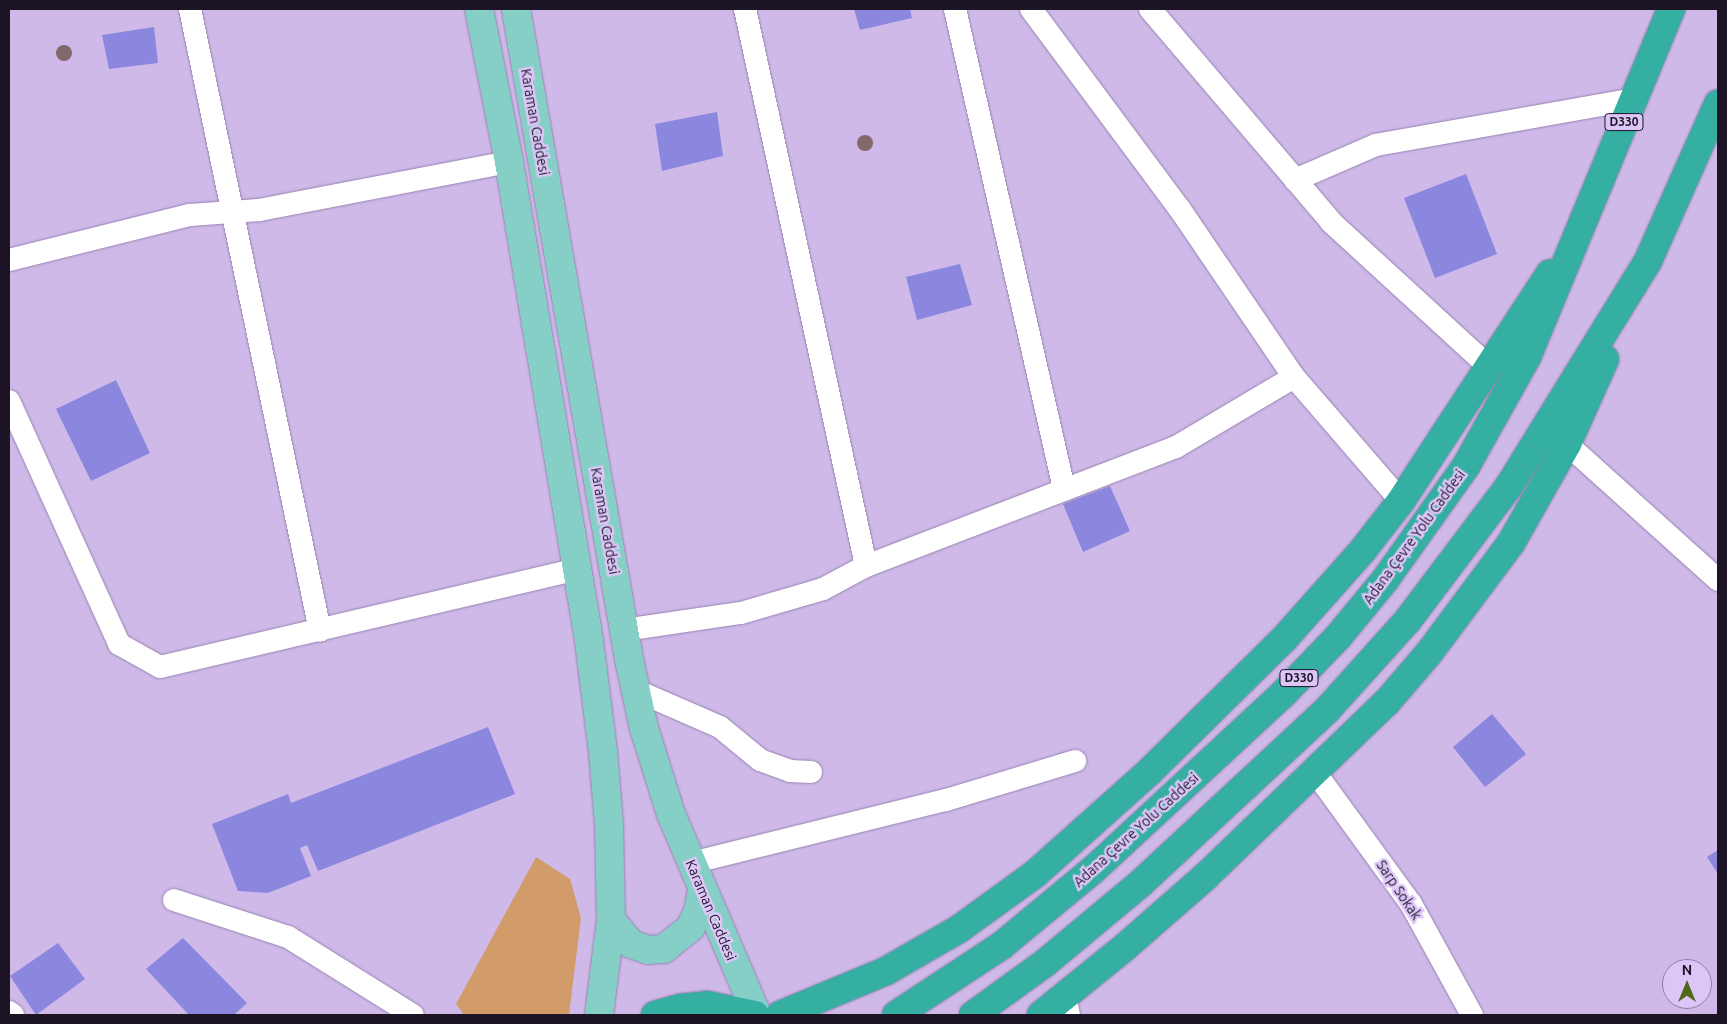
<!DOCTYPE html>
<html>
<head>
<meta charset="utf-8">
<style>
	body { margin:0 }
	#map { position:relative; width:1727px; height:1024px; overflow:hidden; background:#ceb9e9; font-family:Ubuntu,sans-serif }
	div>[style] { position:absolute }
	.green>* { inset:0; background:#d19c69 }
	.building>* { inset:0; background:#8b86de }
	.roads { filter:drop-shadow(0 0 1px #9883b1) drop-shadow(0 0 1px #9883b1) }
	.street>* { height:22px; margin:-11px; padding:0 11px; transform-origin:11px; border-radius:11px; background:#fff }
	.primary>* { height:28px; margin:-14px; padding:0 14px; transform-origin:14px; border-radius:14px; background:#86cfc7 }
	.highway>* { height:28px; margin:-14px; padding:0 14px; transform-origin:14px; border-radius:14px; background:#35afa2 }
	.trees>* { width:16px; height:16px; margin:-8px; border-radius:50%; background:#82686a }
	span { translate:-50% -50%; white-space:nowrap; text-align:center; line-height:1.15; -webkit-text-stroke:5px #dbc6f7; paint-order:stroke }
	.shield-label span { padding:1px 4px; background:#dbc6f7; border:1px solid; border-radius:4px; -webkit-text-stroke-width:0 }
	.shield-label { font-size:12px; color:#1c1425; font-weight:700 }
	.street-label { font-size:14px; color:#1c1425 }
	.frame { position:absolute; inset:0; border:10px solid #1c1425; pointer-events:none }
	.north { position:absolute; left:1662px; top:959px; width:50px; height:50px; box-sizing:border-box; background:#dbc6f7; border:1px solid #8f7fa3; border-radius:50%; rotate:0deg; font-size:14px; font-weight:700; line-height:20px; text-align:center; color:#1c1425 }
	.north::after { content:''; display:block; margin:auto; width:18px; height:22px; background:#506717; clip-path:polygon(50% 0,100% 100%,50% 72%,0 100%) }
</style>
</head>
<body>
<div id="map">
	<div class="green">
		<i style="clip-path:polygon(536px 857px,570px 879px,581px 918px,569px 1015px,464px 1015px,456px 1004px)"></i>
	</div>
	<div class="building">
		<i style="clip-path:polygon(854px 9px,910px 9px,912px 18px,860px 30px)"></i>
		<i style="clip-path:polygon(154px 27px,158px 63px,109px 69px,102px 35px)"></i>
		<i style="clip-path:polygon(717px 112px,723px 156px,662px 171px,655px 124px)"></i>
		<i style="clip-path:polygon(1466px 174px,1497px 254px,1435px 278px,1404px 198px)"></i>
		<i style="clip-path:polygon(960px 264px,972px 305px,917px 320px,906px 277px)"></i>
		<i style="clip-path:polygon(116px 380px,150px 453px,91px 481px,56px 409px)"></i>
		<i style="clip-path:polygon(1110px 486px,1130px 531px,1083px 552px,1063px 504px)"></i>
		<i style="clip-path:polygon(1492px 714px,1526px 754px,1485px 787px,1453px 747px)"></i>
		<i style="clip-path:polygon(488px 727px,515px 794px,318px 871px,307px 845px,300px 848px,311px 876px,268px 893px,238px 891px,212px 824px,288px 794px,291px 803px)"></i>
		<i style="clip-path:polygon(1718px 850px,1718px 874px,1707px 857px)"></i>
		<i style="clip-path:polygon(183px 938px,247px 1003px,234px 1015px,189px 1015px,146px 969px)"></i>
		<i style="clip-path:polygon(58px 943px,85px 979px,36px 1015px,10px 976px)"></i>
	</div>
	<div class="roads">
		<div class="street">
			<i style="left:190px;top:9px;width:635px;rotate:78.19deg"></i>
			<i style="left:745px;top:9px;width:570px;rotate:77.74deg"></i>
			<i style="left:866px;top:566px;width:332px;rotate:-21deg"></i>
			<i style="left:1176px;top:447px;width:137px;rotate:-30.7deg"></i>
			<i style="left:955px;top:9px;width:493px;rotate:77.2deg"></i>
			<i style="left:1031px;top:9px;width:248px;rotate:53.4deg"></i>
			<i style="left:1179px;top:208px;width:204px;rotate:55.8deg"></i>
			<i style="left:1294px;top:377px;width:164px;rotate:49.2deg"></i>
			<i style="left:1150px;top:9px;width:280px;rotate:49.6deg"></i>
			<i style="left:1331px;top:222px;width:213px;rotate:42.5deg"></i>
			<i style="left:1295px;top:180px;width:88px;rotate:-23.4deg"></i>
			<i style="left:1376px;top:145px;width:261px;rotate:-10.1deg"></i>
			<i style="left:9px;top:260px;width:187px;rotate:-14deg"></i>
			<i style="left:190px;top:215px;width:69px;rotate:-4.1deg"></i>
			<i style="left:259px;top:210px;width:255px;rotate:-10.9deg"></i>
			<i style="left:9px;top:401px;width:267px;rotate:65.6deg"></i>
			<i style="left:119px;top:644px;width:47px;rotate:29.3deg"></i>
			<i style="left:160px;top:667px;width:426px;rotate:-13.2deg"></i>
			<i style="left:1567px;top:444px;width:203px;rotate:42deg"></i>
			<i style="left:624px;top:630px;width:118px;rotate:-8.3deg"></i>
			<i style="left:741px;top:613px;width:85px;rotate:-16.3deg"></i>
			<i style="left:823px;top:589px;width:49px;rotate:-28.1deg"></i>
			<i style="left:635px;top:690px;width:93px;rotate:23.5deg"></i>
			<i style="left:720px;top:727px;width:52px;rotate:39.5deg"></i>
			<i style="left:760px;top:760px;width:32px;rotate:20deg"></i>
			<i style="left:790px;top:771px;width:21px;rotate:3deg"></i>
			<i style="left:1315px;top:772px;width:163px;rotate:54deg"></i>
			<i style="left:1411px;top:904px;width:127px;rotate:61.2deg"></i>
			<i style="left:691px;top:863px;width:263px;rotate:-13.9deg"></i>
			<i style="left:946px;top:800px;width:135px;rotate:-16.8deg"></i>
			<i style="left:174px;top:900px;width:120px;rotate:18deg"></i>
			<i style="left:288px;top:937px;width:147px;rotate:32deg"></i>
			<i style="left:1065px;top:996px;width:19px;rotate:78deg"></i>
			<i style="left:9px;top:1012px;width:5px;rotate:37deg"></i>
		</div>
		<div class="primary">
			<i style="left:479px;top:9px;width:156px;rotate:78.9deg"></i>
			<i style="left:509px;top:162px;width:486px;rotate:80.5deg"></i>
			<i style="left:589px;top:641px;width:112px;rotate:82.8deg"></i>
			<i style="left:603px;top:752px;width:73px;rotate:85.3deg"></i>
			<i style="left:609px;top:825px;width:95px;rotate:88.8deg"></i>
			<i style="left:611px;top:920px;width:96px;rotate:97.2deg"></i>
			<i style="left:516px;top:9px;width:665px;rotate:80.13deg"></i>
			<i style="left:630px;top:664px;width:66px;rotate:77.7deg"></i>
			<i style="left:644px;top:728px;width:90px;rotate:72.6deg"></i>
			<i style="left:671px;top:814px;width:219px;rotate:66.8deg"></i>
			<i style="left:611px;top:920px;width:31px;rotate:50deg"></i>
			<i style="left:631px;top:944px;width:18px;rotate:19deg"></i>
			<i style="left:648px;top:950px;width:16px;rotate:-4deg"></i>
			<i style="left:664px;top:949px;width:35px;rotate:-39deg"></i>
			<i style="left:691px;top:927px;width:21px;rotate:-67deg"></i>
			<i style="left:699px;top:908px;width:20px;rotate:-81deg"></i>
		</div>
		<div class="highway">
			<i style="left:655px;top:1015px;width:26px;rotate:-16deg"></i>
			<i style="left:680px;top:1008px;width:27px;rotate:-6deg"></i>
			<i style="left:707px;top:1005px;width:49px;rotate:11.8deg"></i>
			<i style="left:780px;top:1015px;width:115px;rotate:-22.5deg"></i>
			<i style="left:886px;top:971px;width:84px;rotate:-29.9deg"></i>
			<i style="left:959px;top:929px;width:94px;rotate:-35.9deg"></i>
			<i style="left:1035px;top:874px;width:154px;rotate:-41.8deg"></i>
			<i style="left:1150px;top:771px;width:188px;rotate:-44.6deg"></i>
			<i style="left:1284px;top:639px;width:119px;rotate:-48.4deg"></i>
			<i style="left:1363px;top:550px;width:62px;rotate:-52.2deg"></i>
			<i style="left:1401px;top:501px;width:272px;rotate:-56.8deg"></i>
			<i style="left:896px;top:1015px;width:126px;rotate:-33.3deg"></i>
			<i style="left:1001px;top:946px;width:119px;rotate:-39.6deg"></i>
			<i style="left:1093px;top:870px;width:262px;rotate:-42.8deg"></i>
			<i style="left:1285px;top:692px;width:76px;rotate:-46.1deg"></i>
			<i style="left:1338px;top:637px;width:74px;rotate:-50.5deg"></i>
			<i style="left:1385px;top:580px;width:140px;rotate:-54.6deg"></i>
			<i style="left:1466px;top:466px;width:125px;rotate:-60.8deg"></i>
			<i style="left:1527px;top:357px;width:377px;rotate:-67.5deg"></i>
			<i style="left:973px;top:1015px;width:89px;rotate:-35.8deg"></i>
			<i style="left:1045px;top:963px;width:125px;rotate:-39.8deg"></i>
			<i style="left:1141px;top:883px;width:254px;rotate:-42.9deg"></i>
			<i style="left:1327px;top:710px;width:121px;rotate:-48deg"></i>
			<i style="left:1408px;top:620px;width:168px;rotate:-53deg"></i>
			<i style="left:1509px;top:486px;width:264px;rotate:-58.3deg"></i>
			<i style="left:1648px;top:261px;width:172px;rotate:-66deg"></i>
			<i style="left:1041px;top:1015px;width:108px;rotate:-39deg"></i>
			<i style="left:1125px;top:947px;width:108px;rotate:-41.2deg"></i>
			<i style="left:1206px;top:876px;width:251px;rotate:-43.9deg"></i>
			<i style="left:1387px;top:702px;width:65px;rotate:-49.4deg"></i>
			<i style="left:1429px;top:653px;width:137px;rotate:-53.3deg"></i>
			<i style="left:1511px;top:543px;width:114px;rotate:-60.5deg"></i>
			<i style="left:1567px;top:444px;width:93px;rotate:-65.9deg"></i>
		</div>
	</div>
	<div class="trees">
		<i style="left:64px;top:53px"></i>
		<i style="left:865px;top:143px"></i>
	</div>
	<div class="shield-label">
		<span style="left:1624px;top:122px">D330</span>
		<span style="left:1299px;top:678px">D330</span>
	</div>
	<div class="street-label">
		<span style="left:535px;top:122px;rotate:80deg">Karaman Caddesi</span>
		<span style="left:605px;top:521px;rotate:80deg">Karaman Caddesi</span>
		<span style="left:1414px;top:537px;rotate:-54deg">Adana Çevre Yolu Caddesi</span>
		<span style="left:1136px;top:830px;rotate:-42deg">Adana Çevre Yolu Caddesi</span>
		<span style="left:1399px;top:890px;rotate:56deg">Sarp Sokak</span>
		<span style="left:711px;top:910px;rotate:67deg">Karaman Caddesi</span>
	</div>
	<div class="frame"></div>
	<div class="north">N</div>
</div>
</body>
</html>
